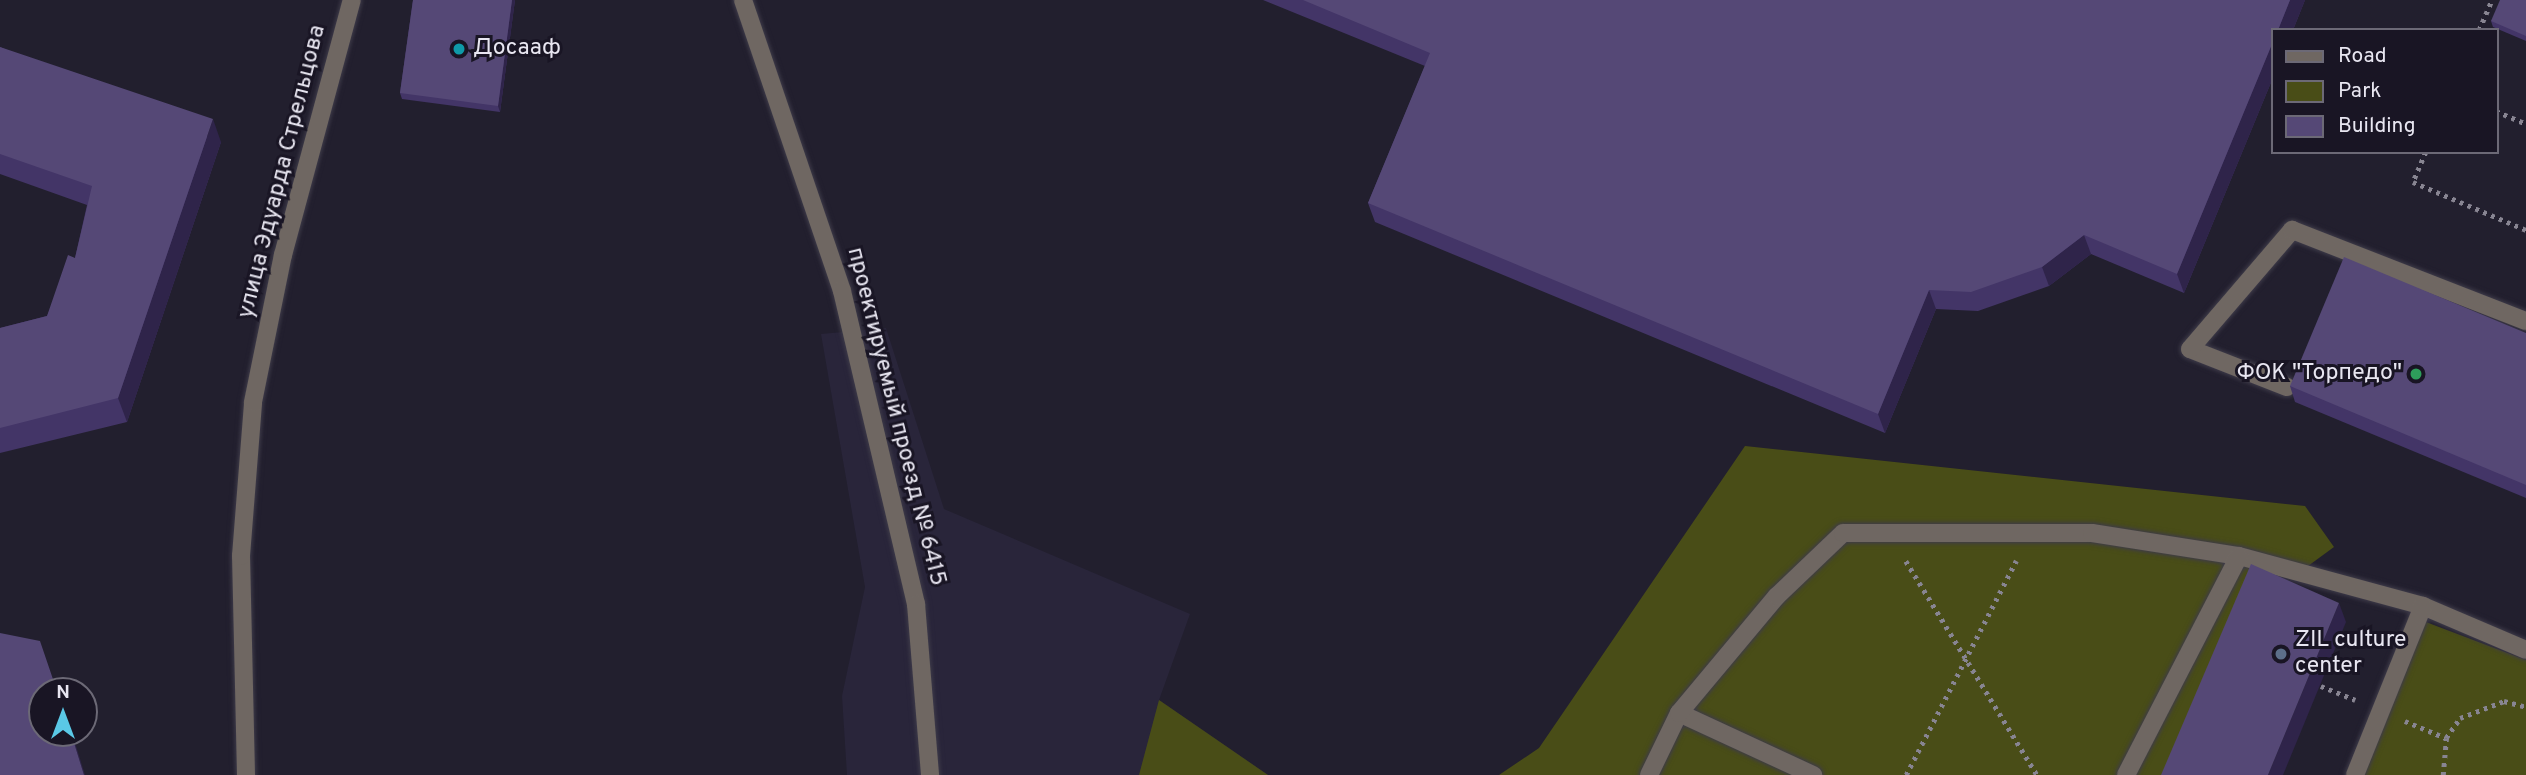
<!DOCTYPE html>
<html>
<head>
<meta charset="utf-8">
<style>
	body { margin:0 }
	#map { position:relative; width:2526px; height:775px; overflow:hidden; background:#221f2e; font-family:Overpass,sans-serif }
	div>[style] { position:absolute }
	.built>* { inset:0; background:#29253a }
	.green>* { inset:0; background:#494d17 }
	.path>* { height:4.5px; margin-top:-2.25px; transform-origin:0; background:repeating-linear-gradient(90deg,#888592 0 3.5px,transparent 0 8.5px) }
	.roads { filter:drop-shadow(0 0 2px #3e3b49) drop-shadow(0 0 2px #3e3b49) }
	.minor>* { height:18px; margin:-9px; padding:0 9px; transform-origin:9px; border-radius:9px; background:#6f6762 }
	.wall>* { inset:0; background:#433567 }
	.shaded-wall>* { inset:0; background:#2f244a }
	.building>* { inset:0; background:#554876 }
	.dots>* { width:19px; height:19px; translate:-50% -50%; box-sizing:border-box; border:4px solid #191524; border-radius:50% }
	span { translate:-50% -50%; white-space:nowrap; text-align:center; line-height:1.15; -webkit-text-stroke:6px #191524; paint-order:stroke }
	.poi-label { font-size:23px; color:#e8e6f1 }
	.left { translate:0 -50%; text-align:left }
	.right { translate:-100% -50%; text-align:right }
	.street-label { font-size:23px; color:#e8e6f1 }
	.legend { position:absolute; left:2271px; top:28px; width:228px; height:126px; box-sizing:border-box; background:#191524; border:2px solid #6c6976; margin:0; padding:9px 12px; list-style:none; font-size:21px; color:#e8e6f1 }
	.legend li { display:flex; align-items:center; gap:14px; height:35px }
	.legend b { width:35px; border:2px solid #6c6976 }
	.north { position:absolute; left:28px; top:677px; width:70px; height:70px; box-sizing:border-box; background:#191524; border:2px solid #6c6976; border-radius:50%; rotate:0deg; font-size:19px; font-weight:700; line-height:28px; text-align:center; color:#e8e6f1 }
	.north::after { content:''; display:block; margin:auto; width:24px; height:32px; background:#5ac8e6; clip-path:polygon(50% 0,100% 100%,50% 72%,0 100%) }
</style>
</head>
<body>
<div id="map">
	<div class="built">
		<i style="clip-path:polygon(886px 328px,944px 509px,1190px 614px,1159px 700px,1268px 775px,847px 775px,842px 696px,865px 587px,821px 334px)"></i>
	</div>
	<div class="green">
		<i style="clip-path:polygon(1745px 446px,2305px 506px,2334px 547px,2308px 566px,2248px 580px,2162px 775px,1499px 775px,1539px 748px)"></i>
		<i style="clip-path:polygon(2418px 619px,2526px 660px,2526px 775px,2357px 775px)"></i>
		<i style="clip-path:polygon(1159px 700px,1268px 775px,1139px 775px)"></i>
	</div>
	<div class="path">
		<i style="left:2479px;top:30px;width:33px;rotate:-67deg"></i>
		<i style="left:2496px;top:111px;width:33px;rotate:23deg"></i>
		<i style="left:2426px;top:152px;width:33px;rotate:113deg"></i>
		<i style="left:2413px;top:182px;width:123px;rotate:23deg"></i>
		<i style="left:1906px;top:561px;width:251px;rotate:58.5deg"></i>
		<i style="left:2321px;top:686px;width:37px;rotate:22deg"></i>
		<i style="left:2405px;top:721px;width:44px;rotate:22.5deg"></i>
		<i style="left:1906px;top:775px;width:241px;rotate:-62.8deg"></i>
		<i style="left:2443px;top:775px;width:37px;rotate:-85deg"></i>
		<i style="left:2446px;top:738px;width:24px;rotate:-55deg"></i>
		<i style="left:2460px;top:718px;width:47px;rotate:-21.1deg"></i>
		<i style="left:2504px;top:701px;width:23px;rotate:15deg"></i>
	</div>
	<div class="roads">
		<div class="minor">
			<i style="left:743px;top:0;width:307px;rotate:71.2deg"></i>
			<i style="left:842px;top:291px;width:322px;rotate:76.7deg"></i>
			<i style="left:916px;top:604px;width:172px;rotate:85.3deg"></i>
			<i style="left:2287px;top:387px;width:104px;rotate:-158.6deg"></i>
			<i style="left:2190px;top:349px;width:157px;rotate:-49.4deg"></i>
			<i style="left:2292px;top:230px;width:251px;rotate:21.3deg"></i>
			<i style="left:1679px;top:713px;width:148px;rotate:24.8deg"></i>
			<i style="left:246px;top:775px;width:219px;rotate:-91.3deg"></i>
			<i style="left:241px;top:556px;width:154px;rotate:-85.5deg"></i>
			<i style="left:253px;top:402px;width:150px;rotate:-78.5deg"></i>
			<i style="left:283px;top:255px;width:264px;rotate:-74.9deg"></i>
			<i style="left:1649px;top:775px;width:69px;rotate:-64.2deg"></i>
			<i style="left:1679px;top:713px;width:153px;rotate:-50.1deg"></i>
			<i style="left:1777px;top:596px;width:91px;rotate:-43.7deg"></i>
			<i style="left:1843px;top:533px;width:249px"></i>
			<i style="left:2092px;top:533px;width:149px;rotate:8.9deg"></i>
			<i style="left:2239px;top:556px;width:191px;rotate:15.2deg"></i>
			<i style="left:2423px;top:606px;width:112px;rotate:23.1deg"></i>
			<i style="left:2126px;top:775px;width:246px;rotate:-62.7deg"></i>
			<i style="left:2355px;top:775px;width:182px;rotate:-68.1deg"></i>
		</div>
	</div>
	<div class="wall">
		<i style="clip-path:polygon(413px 0,515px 0,500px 112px,402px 99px,400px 93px)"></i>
		<i style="clip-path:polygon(1263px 0,2305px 0,2293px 30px,2272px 30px,2272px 80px,2184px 293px,2091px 254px,2049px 286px,1978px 311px,1936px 309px,1885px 433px,1375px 222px,1368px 203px,1425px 66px)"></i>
		<i style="clip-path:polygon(2526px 0,2526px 41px,2493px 27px,2491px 21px)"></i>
		<i style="clip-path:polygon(0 47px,221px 142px,127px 422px,0 453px,0 328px,47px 316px,75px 258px,87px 205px,0 174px)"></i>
		<i style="clip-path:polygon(2526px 333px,2526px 498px,2295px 402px,2290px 386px)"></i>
	</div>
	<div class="shaded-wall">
		<i style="clip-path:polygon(512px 0,515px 0,500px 112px,498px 106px)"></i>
		<i style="clip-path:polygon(2290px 0,2305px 0,2293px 30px,2278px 30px)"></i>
		<i style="clip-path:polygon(2272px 44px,2272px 80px,2184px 293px,2177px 274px)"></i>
		<i style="clip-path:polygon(213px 119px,221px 142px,127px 422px,118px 398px)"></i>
		<i style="clip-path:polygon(2084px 235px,2091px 254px,2049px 286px,2042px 267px)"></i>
		<i style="clip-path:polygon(1929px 290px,1936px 309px,1885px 433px,1878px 414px)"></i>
		<i style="clip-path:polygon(2339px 603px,2346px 622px,2283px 775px,2268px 775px)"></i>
		<i style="clip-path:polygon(71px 733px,72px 733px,85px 775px,84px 775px)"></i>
	</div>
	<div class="building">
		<i style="clip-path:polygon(413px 0,512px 0,498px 106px,400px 93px)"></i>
		<i style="clip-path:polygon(1303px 0,2290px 0,2278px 30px,2272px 30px,2272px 44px,2177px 274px,2084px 235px,2042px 267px,1971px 292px,1929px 290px,1878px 414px,1368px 203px,1430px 53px)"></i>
		<i style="clip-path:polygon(2500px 0,2526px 0,2526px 36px,2491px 21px)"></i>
		<i style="clip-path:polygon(0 47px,213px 119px,118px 398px,0 428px,0 328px,47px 316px,68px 255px,75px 258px,92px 186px,0 154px)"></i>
		<i style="clip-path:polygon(2344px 257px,2526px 333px,2526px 485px,2290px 386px)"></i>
		<i style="clip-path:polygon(2251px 564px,2339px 603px,2268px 775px,2161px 775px)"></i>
		<i style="clip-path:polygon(0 633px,40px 641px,57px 691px,42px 691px,42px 733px,71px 733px,84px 775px,0 775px)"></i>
	</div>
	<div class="dots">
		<i style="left:459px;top:49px;background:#0f9aa8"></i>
		<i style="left:2416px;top:374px;background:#2e9e5b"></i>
		<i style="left:2281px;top:654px;background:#5c6f8a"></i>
	</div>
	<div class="poi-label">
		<span class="left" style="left:473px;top:49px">Досааф</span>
		<span class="right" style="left:2402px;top:374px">ФОК "Торпедо"</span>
		<span class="left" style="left:2295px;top:654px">ZIL culture<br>center</span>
	</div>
	<div class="street-label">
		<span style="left:283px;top:172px;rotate:-76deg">улица Эдуарда Стрельцова</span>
		<span style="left:895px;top:417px;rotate:76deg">проектируемый проезд № 6415</span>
	</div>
	<ul class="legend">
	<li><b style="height:9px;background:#6f6762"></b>Road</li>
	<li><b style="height:19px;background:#494d17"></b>Park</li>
	<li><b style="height:19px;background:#554876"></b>Building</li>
	</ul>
	<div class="north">N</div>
</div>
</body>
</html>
